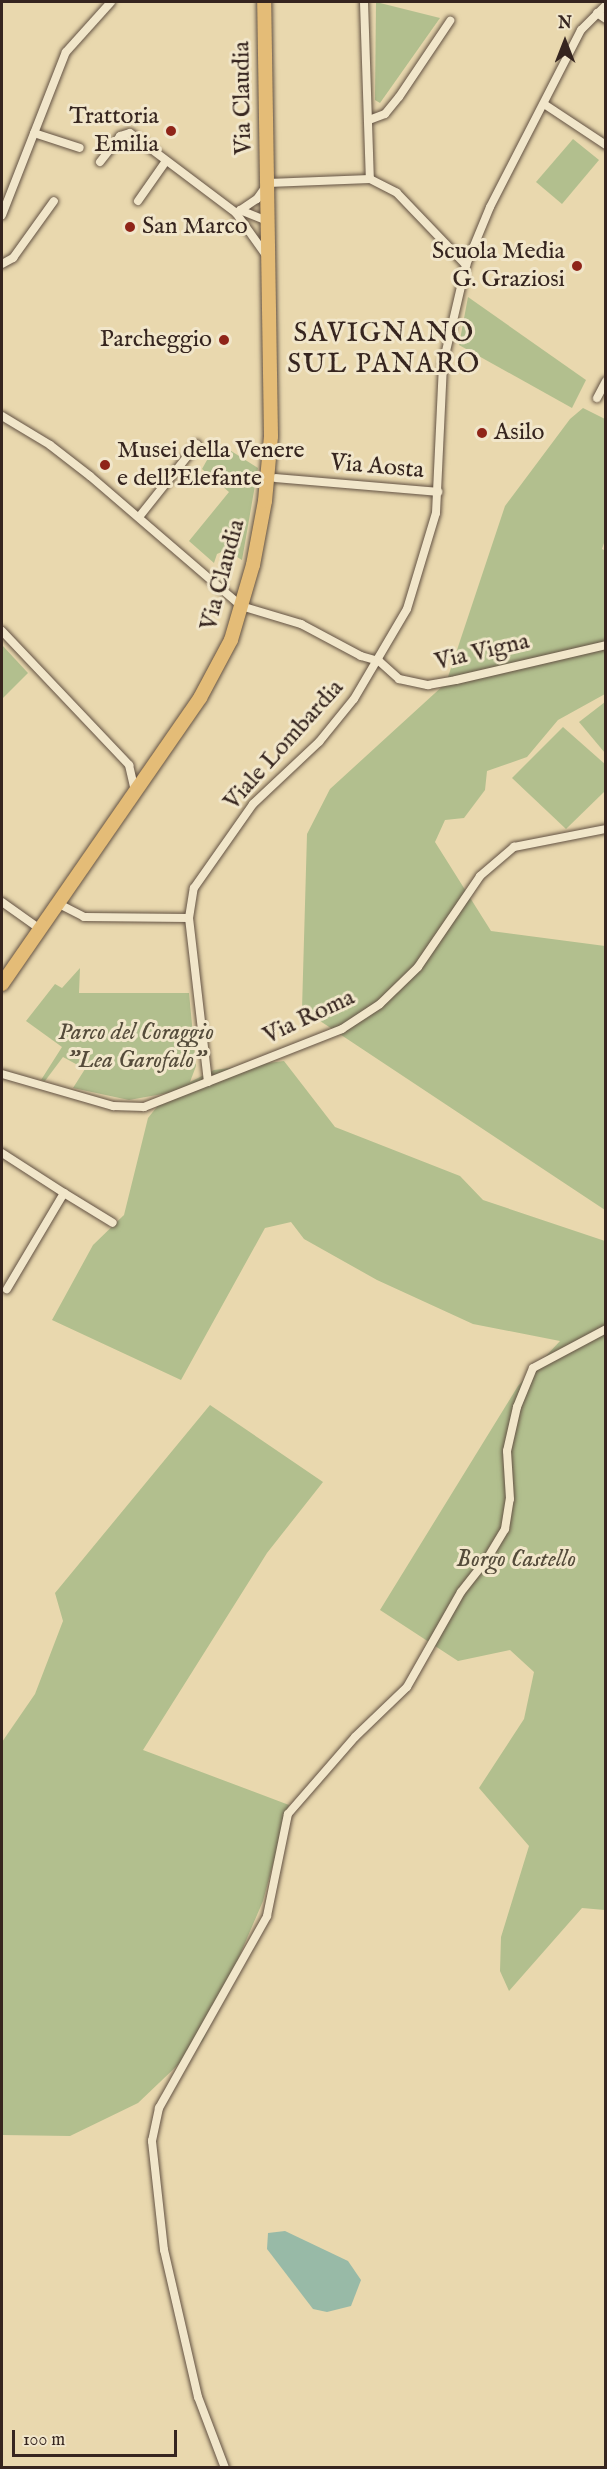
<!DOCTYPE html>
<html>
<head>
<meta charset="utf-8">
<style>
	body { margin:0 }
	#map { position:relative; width:607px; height:2469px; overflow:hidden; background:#e9d8ae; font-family:"IM FELL English",serif }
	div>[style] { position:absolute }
	.green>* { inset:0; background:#b2bf8e }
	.water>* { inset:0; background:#98baa7 }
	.roads { filter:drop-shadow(0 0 2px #635243) drop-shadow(0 0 2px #635243) }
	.minor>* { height:8px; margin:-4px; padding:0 4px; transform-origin:4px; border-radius:4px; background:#f1e6ca }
	.primary>* { height:14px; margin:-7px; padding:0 7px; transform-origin:7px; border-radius:7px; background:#e4bc77 }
	.dots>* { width:16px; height:16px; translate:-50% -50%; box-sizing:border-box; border:3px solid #f1e6ca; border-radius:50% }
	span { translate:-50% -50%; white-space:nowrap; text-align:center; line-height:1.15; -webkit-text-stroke:6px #f1e6ca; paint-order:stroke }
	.street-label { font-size:24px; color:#36251f }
	.poi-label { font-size:24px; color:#36251f }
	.right { translate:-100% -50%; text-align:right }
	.left { translate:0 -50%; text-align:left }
	.park-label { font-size:24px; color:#554c3b; font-style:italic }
	.quarter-label { font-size:27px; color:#36251f; letter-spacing:1.5px }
	.frame { position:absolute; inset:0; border:3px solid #36251f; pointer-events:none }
	.north { position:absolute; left:535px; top:12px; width:60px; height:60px; -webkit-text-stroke:4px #f1e6ca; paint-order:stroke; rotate:0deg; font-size:16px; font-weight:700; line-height:24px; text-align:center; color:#36251f }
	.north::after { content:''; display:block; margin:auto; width:21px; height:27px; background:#36251f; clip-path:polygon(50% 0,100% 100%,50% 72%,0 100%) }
	.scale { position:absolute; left:12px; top:2430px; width:165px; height:27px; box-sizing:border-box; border:3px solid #36251f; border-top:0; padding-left:8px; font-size:18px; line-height:21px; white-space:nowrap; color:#36251f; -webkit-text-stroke:4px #f1e6ca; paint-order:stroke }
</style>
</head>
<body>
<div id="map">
	<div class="green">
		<i style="clip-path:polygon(376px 2px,440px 18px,380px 103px,375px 100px)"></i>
		<i style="clip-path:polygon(573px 139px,599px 160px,562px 204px,536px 182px)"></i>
		<i style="clip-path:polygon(468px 297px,586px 380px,572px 408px,459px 345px)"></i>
		<i style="clip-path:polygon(583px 408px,605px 419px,606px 537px,602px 549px,606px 551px,605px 694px,558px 720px,527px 757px,487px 771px,485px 790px,464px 818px,445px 820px,435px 842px,491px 931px,605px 946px,605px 1210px,302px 1009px,307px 834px,330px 789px,446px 683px,505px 506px,570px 419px)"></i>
		<i style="clip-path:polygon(217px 442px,258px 468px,242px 560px,226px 550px,217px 554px,214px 563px,189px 541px,229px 492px,202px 469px)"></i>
		<i style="clip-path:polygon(2px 645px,28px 673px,2px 699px)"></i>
		<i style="clip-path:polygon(605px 702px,605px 753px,579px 722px)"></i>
		<i style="clip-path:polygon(563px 727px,606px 765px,605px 791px,566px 829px,512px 778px)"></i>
		<i style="clip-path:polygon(80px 968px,79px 993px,189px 993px,196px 1066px,190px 1082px,214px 1070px,284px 1061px,335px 1127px,460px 1176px,483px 1200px,605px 1241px,605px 1910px,582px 1908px,509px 1991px,500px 1971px,501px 1937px,529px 1846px,479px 1788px,524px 1719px,534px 1672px,510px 1650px,458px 1661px,380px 1610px,518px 1386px,560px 1341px,473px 1324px,377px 1280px,304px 1239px,291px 1222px,265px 1228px,181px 1380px,52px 1320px,93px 1245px,124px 1215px,148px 1118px,168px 1093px,129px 1100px,73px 1088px,85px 1069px,63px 1057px,45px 1081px,41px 1080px,62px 1047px,26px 1021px,55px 984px,62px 988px)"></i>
		<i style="clip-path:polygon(210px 1405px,323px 1482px,267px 1553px,143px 1750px,289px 1805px,263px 1901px,203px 2041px,138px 2103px,70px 2136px,2px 2135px,2px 1742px,35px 1694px,63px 1621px,55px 1593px)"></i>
	</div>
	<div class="water">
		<i style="clip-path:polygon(285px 2231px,348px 2261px,361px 2280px,351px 2306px,327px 2312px,313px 2309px,267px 2249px,268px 2233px)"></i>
	</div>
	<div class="roads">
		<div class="minor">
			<i style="left:364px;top:2px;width:177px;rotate:88.1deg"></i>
			<i style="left:597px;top:13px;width:11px;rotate:34deg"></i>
			<i style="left:544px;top:104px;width:74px;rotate:33.5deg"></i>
			<i style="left:369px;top:120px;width:17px;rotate:-21deg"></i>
			<i style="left:385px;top:114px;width:22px;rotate:-51deg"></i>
			<i style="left:399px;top:97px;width:92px;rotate:-56.1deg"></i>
			<i style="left:34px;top:133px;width:48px;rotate:18.1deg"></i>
			<i style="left:100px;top:162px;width:33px;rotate:-52deg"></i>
			<i style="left:120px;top:136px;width:10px;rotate:-17deg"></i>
			<i style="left:130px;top:133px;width:133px;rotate:37deg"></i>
			<i style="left:236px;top:213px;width:52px;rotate:54.5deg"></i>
			<i style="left:138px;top:201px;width:49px;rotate:-55deg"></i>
			<i style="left:240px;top:210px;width:31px;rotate:22deg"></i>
			<i style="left:236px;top:213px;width:25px;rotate:-34deg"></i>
			<i style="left:257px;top:199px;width:19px;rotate:-55deg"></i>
			<i style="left:268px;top:183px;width:102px;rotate:-2.2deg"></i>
			<i style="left:370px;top:179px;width:30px;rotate:27deg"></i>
			<i style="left:397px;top:193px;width:100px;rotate:46.2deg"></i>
			<i style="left:2px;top:215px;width:175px;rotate:-68.6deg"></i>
			<i style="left:66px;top:52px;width:67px;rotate:-48deg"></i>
			<i style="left:2px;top:264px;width:13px;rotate:-29deg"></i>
			<i style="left:13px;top:258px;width:70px;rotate:-54.3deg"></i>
			<i style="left:597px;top:398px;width:19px;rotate:-62deg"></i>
			<i style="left:2px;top:416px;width:56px;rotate:31.1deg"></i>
			<i style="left:50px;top:445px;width:51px;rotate:37.8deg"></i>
			<i style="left:90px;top:476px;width:199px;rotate:40.7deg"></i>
			<i style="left:241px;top:606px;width:63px;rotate:16.7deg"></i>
			<i style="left:301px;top:624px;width:68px;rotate:28.1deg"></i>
			<i style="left:361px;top:656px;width:19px;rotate:16deg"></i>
			<i style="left:379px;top:661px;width:27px;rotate:42deg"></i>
			<i style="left:399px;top:679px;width:30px;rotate:12deg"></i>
			<i style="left:428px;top:685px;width:28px;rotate:-10deg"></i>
			<i style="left:456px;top:680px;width:154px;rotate:-13.1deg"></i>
			<i style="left:276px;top:478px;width:163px;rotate:4.9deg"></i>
			<i style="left:139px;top:517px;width:93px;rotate:-51.5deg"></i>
			<i style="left:2px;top:631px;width:185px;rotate:46.5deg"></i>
			<i style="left:129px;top:765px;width:27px;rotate:77deg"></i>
			<i style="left:2px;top:902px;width:47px;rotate:35.4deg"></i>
			<i style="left:59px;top:904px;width:28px;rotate:27deg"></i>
			<i style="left:84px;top:917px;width:105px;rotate:0.5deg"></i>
			<i style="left:2px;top:1074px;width:116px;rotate:16.1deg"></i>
			<i style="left:113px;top:1106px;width:31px;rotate:2deg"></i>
			<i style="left:144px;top:1107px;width:213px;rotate:-21.5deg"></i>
			<i style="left:342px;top:1029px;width:45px;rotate:-33.3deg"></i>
			<i style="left:380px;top:1004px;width:53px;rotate:-44.2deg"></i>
			<i style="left:418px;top:967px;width:110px;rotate:-55.7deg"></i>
			<i style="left:480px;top:876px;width:45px;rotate:-40.5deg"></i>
			<i style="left:514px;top:847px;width:94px;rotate:-11.1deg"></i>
			<i style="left:208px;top:1082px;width:165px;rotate:-96.6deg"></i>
			<i style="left:189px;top:918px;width:30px;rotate:-81deg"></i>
			<i style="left:194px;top:888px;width:103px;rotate:-54.9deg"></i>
			<i style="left:253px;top:804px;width:91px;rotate:-43.2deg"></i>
			<i style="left:319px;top:742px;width:55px;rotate:-50.9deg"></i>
			<i style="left:354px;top:699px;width:104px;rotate:-59.5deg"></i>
			<i style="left:407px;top:609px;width:100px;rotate:-73.2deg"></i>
			<i style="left:436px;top:513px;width:149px;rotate:-87.3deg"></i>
			<i style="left:443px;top:364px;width:102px;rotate:-76.9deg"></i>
			<i style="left:466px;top:265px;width:63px;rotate:-67.5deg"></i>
			<i style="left:490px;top:207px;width:199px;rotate:-62.8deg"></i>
			<i style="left:581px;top:30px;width:35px;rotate:-45deg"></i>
			<i style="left:2px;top:1153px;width:74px;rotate:32.8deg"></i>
			<i style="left:64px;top:1193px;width:112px;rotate:120.7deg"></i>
			<i style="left:64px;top:1193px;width:57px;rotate:31.5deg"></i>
			<i style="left:225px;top:2468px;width:76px;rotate:-110.8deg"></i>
			<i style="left:198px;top:2397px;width:151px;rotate:-103deg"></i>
			<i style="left:164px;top:2250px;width:110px;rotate:-96.3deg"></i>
			<i style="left:152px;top:2141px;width:34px;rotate:-78deg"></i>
			<i style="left:159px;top:2108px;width:220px;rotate:-60.6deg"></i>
			<i style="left:267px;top:1916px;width:104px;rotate:-78.4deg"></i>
			<i style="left:288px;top:1814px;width:102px;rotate:-49deg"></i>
			<i style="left:355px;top:1737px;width:72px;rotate:-43.9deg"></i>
			<i style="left:407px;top:1687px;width:109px;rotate:-60.4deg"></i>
			<i style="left:461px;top:1592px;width:42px;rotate:-51.8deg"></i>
			<i style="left:487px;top:1559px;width:35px;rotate:-59deg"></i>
			<i style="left:505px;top:1529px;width:30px;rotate:-81deg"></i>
			<i style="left:510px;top:1499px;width:48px;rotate:-93.6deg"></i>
			<i style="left:507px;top:1451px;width:45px;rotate:-77.2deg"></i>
			<i style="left:517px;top:1407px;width:42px;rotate:-67.7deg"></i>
			<i style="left:533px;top:1368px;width:83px;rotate:-28.1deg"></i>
		</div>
		<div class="primary">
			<i style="left:2px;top:984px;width:348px;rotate:-55.3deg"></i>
			<i style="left:200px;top:698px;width:66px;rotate:-61.9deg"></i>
			<i style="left:231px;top:640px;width:78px;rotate:-73.7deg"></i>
			<i style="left:253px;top:565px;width:65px;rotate:-79.4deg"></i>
			<i style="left:265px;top:501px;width:65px;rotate:-84.7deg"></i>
			<i style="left:271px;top:436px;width:434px;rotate:-90.9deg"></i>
		</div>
	</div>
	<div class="dots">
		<i style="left:171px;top:131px;background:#8f2418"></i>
		<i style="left:130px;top:227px;background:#8f2418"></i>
		<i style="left:577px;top:266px;background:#8f2418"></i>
		<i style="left:224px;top:340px;background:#8f2418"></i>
		<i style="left:482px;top:433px;background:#8f2418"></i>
		<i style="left:105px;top:465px;background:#8f2418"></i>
	</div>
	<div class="street-label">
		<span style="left:243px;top:98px;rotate:-91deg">Via Claudia</span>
		<span style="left:377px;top:467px;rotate:5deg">Via Aosta</span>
		<span style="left:223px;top:575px;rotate:-75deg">Via Claudia</span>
		<span style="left:482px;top:652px;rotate:-13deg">Via Vigna</span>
		<span style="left:284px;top:745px;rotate:-48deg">Viale Lombardia</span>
		<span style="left:309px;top:1017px;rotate:-25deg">Via Roma</span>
	</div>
	<div class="poi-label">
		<span class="right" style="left:159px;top:131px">Trattoria<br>Emilia</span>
		<span class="left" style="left:142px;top:227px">San Marco</span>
		<span class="right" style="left:565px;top:266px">Scuola Media<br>G. Graziosi</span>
		<span class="right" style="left:212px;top:340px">Parcheggio</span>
		<span class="left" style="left:494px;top:433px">Asilo</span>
		<span class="left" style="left:117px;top:465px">Musei della Venere<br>e dell'Elefante</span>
	</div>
	<div class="park-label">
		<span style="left:136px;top:1047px">Parco del Coraggio<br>"Lea Garofalo"</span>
		<span style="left:516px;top:1560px">Borgo Castello</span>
	</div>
	<div class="quarter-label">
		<span style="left:384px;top:350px">SAVIGNANO<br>SUL PANARO</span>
	</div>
	<div class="frame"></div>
	<div class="north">N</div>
	<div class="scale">100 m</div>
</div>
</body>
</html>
